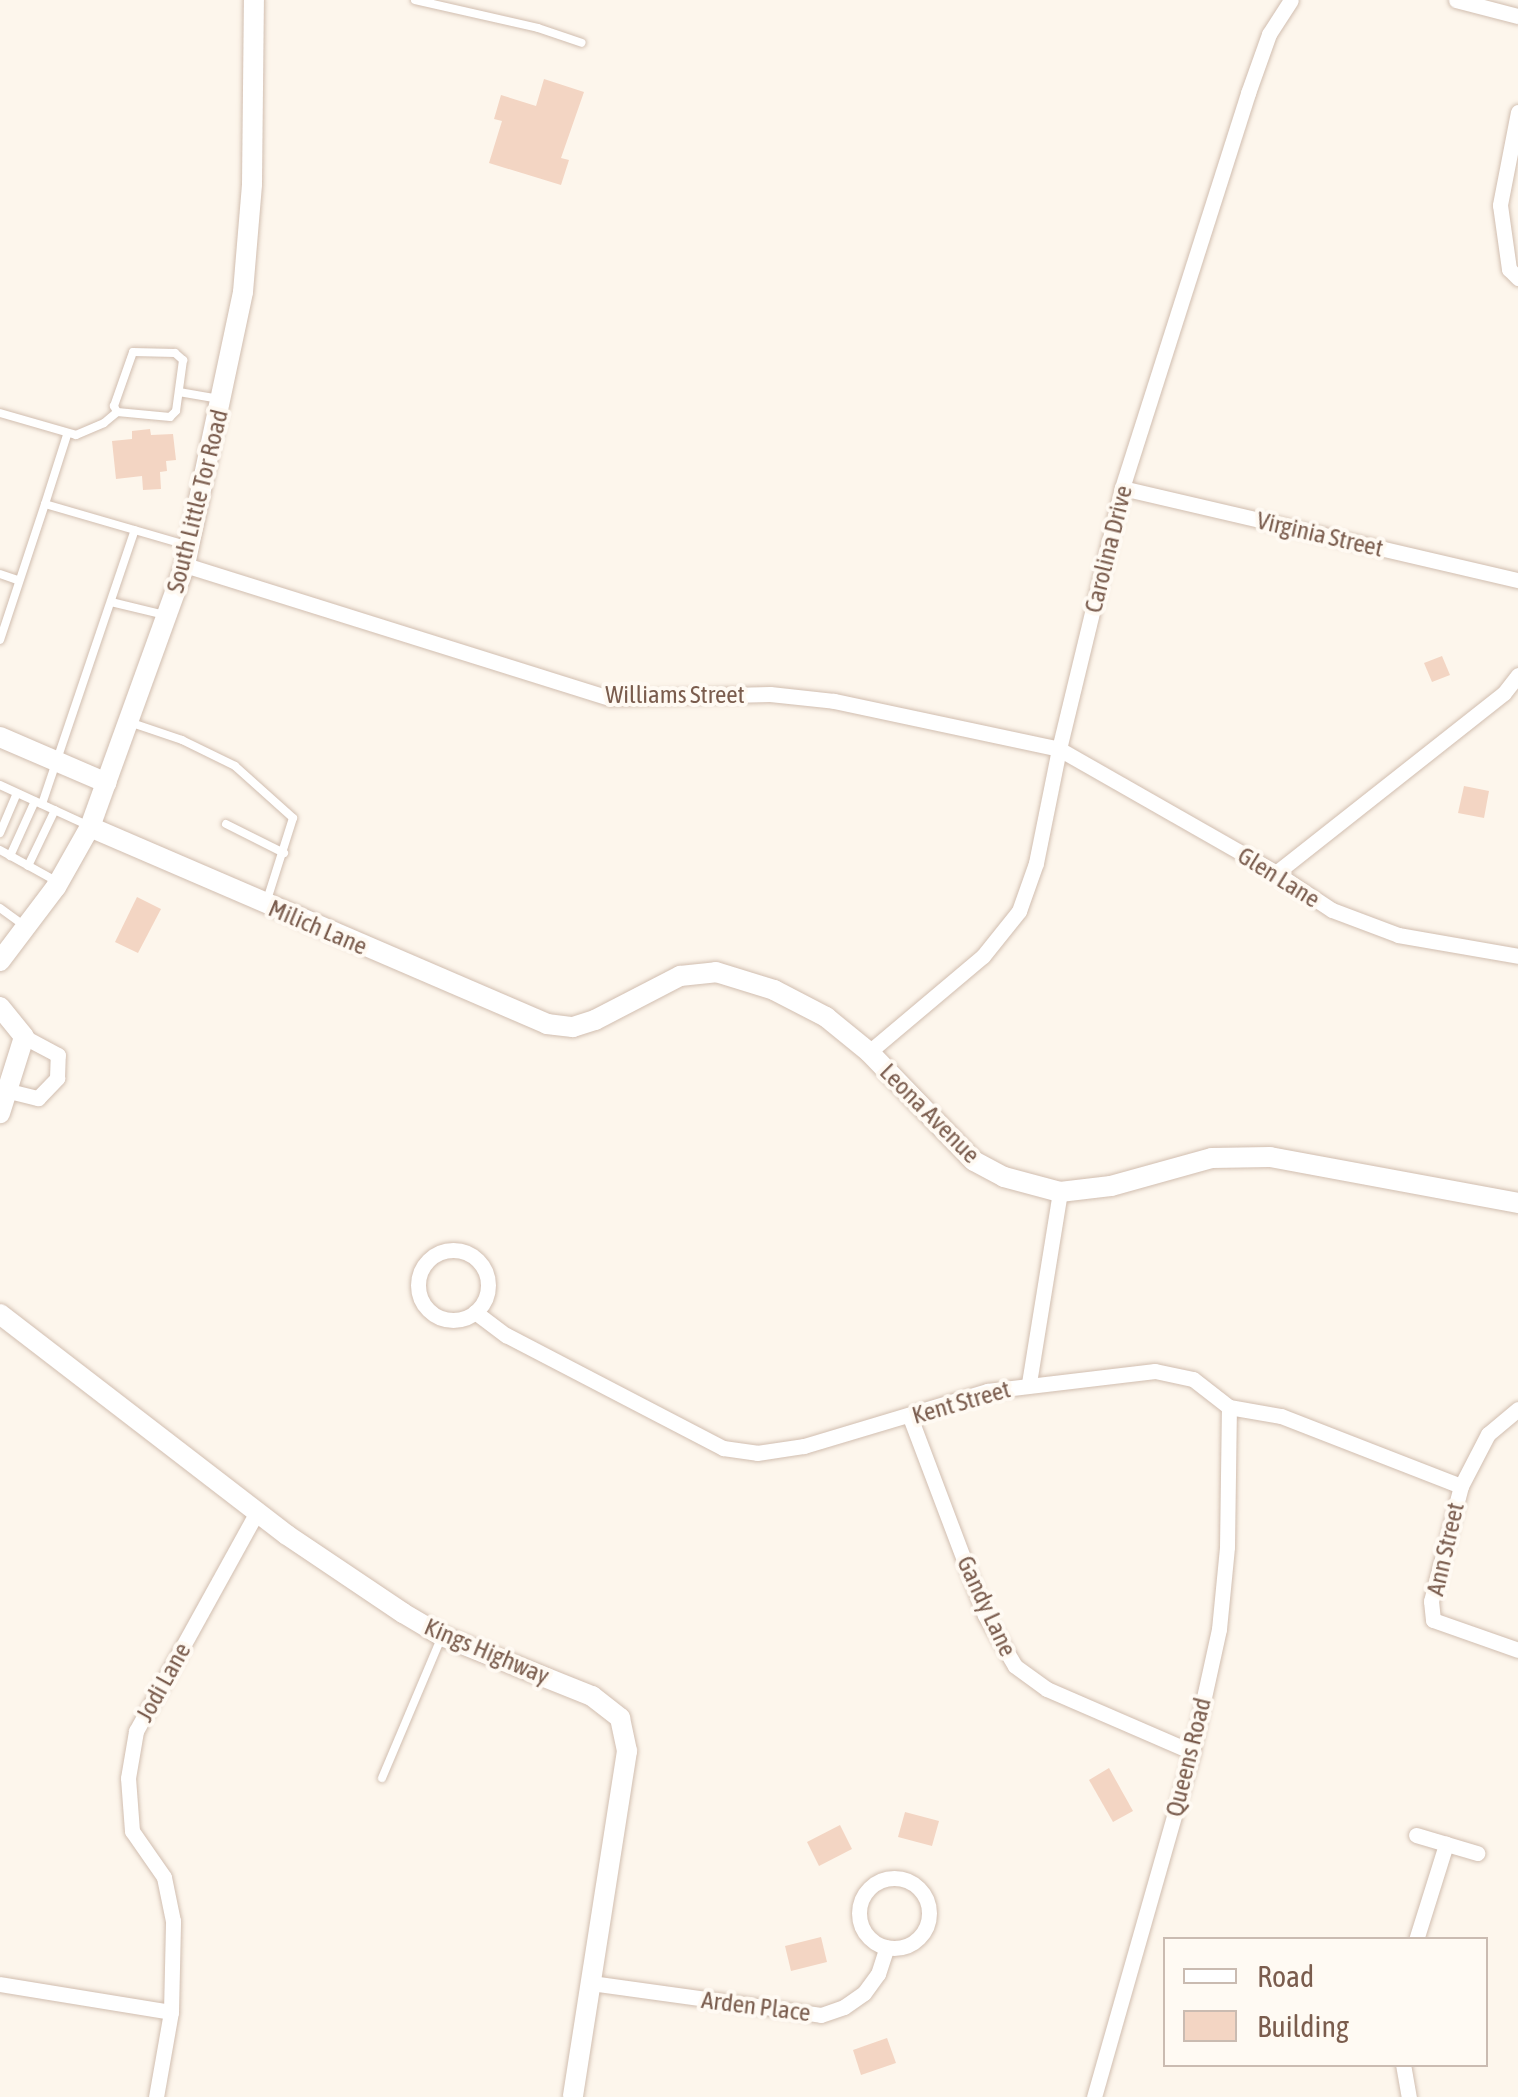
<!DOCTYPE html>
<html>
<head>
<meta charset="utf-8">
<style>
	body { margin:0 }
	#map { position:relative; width:1518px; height:2097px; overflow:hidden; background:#fdf6ec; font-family:"Asap Condensed",sans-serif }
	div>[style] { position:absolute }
	.building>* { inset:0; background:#f3d5c3 }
	.roads { filter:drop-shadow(0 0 2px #d1beb0) drop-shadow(0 0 2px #d1beb0) }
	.service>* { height:8px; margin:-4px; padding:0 4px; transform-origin:4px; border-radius:4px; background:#fff }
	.minor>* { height:15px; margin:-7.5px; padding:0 7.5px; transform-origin:7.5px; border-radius:7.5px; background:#fff }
	.minor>.ring { margin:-7.5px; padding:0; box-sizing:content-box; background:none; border:15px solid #fff; border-radius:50% }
	.tertiary>* { height:20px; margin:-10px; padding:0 10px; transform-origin:10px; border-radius:10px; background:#fff }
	span { translate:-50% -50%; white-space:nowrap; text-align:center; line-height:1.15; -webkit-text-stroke:8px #fffaf3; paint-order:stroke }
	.street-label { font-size:25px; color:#7a5c4d }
	.legend { position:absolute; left:1163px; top:1937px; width:325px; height:130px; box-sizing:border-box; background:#fffaf3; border:2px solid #cabbb1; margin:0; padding:12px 18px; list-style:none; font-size:30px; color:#7a5c4d }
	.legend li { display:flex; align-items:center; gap:20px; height:50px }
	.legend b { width:50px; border:2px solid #cabbb1 }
</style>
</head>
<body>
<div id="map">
	<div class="building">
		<i style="clip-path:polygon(544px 79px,584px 92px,561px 158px,569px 160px,561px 185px,489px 163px,502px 121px,494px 119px,501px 95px,536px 106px)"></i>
		<i style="clip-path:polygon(150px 429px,151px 435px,173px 434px,176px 460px,166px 461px,167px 471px,160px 472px,161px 489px,143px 490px,142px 476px,116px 479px,112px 441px,132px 439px,132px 431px)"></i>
		<i style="clip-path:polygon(1442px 656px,1450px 675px,1432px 682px,1424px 663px)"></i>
		<i style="clip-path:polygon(1464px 786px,1489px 791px,1484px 818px,1458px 813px)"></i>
		<i style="clip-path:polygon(137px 897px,161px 909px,138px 953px,115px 942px)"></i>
		<i style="clip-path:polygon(1109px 1768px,1133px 1811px,1113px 1822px,1089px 1780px)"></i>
		<i style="clip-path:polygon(905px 1812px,939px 1821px,932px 1846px,898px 1837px)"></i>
		<i style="clip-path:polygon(840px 1825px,852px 1849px,819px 1866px,807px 1842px)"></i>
		<i style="clip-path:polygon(821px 1937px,827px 1962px,791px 1971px,785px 1946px)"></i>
		<i style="clip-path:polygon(887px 2038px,896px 2063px,861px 2075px,853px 2050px)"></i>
	</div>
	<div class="roads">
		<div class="service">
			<i style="left:415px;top:0;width:126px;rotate:12.8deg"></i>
			<i style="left:538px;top:28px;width:46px;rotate:18.8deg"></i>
			<i style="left:179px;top:392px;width:41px;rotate:9.9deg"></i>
			<i style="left:0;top:413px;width:79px;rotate:16.1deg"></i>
			<i style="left:76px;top:435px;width:30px;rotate:-23deg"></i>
			<i style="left:104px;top:423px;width:17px;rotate:-40deg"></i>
			<i style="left:117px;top:412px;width:7px;rotate:-117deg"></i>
			<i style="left:114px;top:406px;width:57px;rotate:-70.6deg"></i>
			<i style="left:133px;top:352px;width:42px;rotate:1.4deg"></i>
			<i style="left:175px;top:353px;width:11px;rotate:41deg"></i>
			<i style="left:183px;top:360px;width:51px;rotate:97.8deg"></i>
			<i style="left:176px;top:411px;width:8px;rotate:135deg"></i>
			<i style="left:170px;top:417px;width:53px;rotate:-174.6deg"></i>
			<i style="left:67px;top:435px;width:72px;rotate:107.7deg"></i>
			<i style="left:45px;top:504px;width:147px;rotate:16.2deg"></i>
			<i style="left:0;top:574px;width:18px;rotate:19deg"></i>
			<i style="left:111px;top:602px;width:56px;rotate:13.5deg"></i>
			<i style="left:0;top:640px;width:143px;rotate:-71.7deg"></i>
			<i style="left:132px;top:723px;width:53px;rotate:18.8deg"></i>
			<i style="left:182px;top:740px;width:59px;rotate:26.1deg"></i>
			<i style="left:235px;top:766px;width:78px;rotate:41.9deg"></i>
			<i style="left:293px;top:818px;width:86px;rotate:107.6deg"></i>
			<i style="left:0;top:785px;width:96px;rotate:24.7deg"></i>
			<i style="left:42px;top:804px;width:289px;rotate:-71.3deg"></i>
			<i style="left:226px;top:824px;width:65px;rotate:26.6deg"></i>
			<i style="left:0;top:833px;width:43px;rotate:-67deg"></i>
			<i style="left:0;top:850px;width:66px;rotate:28.9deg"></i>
			<i style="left:10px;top:856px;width:60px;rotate:-65.6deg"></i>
			<i style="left:28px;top:866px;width:62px;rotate:-64.3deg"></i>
			<i style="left:0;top:908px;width:31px;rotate:36deg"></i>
			<i style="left:382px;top:1778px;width:154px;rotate:-67.1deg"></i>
		</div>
		<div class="minor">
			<i style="left:1456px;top:0;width:64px;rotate:14.5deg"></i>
			<i style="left:1518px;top:112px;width:95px;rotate:101deg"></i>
			<i style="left:1500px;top:205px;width:65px;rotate:82deg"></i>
			<i style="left:1509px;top:269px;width:13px;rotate:45deg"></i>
			<i style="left:1122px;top:488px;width:407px;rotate:13.1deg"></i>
			<i style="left:185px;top:565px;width:445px;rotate:17.4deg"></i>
			<i style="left:610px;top:698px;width:160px;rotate:-1.4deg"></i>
			<i style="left:770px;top:694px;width:64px;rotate:6.2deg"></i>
			<i style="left:834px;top:701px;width:230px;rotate:12deg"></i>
			<i style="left:1059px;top:749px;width:250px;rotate:29.7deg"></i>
			<i style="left:1276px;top:873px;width:67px;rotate:33.5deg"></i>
			<i style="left:1332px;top:910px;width:71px;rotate:20.7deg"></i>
			<i style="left:1398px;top:935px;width:122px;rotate:9.9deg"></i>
			<i style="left:1276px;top:873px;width:290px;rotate:-38.3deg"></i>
			<i style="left:1504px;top:693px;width:23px;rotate:-52deg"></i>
			<i style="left:869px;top:1052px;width:149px;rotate:-40.1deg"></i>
			<i style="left:983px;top:956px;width:58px;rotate:-51.3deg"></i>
			<i style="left:1019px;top:911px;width:51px;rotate:-70.5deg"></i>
			<i style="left:1036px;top:863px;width:116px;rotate:-78.6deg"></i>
			<i style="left:1059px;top:749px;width:268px;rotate:-76.4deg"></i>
			<i style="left:1122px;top:488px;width:415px;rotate:-72.3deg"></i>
			<i style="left:1248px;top:93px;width:63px;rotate:-70.4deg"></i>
			<i style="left:1269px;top:34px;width:40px;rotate:-57.1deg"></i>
			<i style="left:9px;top:1091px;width:30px;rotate:14deg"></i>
			<i style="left:38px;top:1098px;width:28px;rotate:-46deg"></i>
			<i style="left:57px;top:1078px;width:23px;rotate:-88deg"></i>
			<i style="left:58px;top:1055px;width:38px;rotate:-152deg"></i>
			<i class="ring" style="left:418px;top:1250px;width:55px;height:55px"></i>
			<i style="left:475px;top:1312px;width:39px;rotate:37deg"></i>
			<i style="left:506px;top:1335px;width:245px;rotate:27.5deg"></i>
			<i style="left:723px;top:1448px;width:34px;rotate:8deg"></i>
			<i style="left:757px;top:1453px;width:48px;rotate:-8.5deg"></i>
			<i style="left:804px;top:1446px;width:191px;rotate:-16.7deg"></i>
			<i style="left:987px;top:1391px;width:169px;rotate:-6.8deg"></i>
			<i style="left:1155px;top:1371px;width:39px;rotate:12deg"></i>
			<i style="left:1193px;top:1379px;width:46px;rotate:37.9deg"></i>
			<i style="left:1229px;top:1407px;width:53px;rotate:9.8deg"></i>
			<i style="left:1281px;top:1416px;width:193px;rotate:21.3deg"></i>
			<i style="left:1029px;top:1383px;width:193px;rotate:-80.8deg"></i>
			<i style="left:1518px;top:1409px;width:39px;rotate:140deg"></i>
			<i style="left:1488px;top:1434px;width:59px;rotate:117.4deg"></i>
			<i style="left:1461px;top:1486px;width:119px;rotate:104.6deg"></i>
			<i style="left:1431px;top:1601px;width:19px;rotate:84deg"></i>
			<i style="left:1433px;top:1620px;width:90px;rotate:19.4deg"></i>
			<i style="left:910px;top:1417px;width:212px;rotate:69.3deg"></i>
			<i style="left:985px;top:1615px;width:59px;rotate:59.5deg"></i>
			<i style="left:1015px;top:1666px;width:39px;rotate:36deg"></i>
			<i style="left:1047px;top:1689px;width:158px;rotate:23.5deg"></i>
			<i style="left:1416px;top:1835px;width:64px;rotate:16.4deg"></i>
			<i class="ring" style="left:859px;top:1878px;width:55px;height:55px"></i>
			<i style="left:1416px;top:1940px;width:101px;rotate:-72.6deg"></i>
			<i style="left:591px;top:1983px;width:232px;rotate:7.9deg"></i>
			<i style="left:821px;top:2015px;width:24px;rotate:-19deg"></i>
			<i style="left:844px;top:2007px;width:24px;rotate:-35deg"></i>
			<i style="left:864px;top:1993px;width:24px;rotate:-54deg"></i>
			<i style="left:878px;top:1974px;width:28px;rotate:-72deg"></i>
			<i style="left:0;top:1984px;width:173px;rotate:9.3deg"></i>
			<i style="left:1403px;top:2064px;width:34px;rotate:80deg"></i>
			<i style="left:156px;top:2097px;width:86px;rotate:-80deg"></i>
			<i style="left:171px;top:2012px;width:91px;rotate:-88.7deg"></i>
			<i style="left:173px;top:1921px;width:45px;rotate:-101.6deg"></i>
			<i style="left:164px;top:1877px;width:56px;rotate:-124.8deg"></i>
			<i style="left:132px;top:1831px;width:53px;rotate:-94.3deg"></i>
			<i style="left:128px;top:1778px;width:48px;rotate:-80.3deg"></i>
			<i style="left:136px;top:1731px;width:250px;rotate:-61.1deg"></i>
			<i style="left:1094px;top:2097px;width:359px;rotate:-74.1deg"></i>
			<i style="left:1192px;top:1752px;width:126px;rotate:-77.6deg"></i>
			<i style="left:1219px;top:1629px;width:82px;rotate:-84.4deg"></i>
			<i style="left:1227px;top:1547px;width:140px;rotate:-89.2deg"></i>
		</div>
		<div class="tertiary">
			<i style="left:0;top:737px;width:116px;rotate:23.3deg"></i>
			<i style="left:90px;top:827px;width:498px;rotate:23.3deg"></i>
			<i style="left:547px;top:1024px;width:26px;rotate:7deg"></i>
			<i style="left:573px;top:1027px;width:23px;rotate:-18deg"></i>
			<i style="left:595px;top:1020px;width:96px;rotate:-27.4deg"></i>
			<i style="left:680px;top:976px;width:36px;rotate:-6deg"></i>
			<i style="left:716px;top:972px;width:61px;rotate:17.2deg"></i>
			<i style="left:774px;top:990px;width:59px;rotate:27.4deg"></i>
			<i style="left:826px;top:1017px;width:55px;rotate:39.1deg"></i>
			<i style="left:869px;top:1052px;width:151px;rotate:46.1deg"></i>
			<i style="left:974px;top:1161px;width:34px;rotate:28deg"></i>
			<i style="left:1004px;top:1177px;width:58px;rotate:15deg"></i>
			<i style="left:1060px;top:1192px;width:51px;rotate:-6.7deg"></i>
			<i style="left:1111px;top:1186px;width:105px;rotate:-15.5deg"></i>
			<i style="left:1212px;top:1158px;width:58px;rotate:-1deg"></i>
			<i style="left:1270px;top:1157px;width:252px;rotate:10.5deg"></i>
			<i style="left:0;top:961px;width:93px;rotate:-52.9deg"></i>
			<i style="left:56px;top:887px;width:69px;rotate:-60.5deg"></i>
			<i style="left:90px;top:827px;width:279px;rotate:-70.1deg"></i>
			<i style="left:185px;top:565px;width:279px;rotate:-78deg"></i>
			<i style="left:243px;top:292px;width:108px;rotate:-85.2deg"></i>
			<i style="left:252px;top:184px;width:184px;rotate:-89.4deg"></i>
			<i style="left:0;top:1007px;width:38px;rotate:51deg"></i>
			<i style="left:24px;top:1037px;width:80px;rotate:107.5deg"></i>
			<i style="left:0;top:1314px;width:362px;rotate:37.6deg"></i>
			<i style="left:287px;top:1535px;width:140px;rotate:33.9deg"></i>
			<i style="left:403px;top:1613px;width:45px;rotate:30.5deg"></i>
			<i style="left:442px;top:1636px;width:162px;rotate:21.8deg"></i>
			<i style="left:592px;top:1696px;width:36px;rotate:38deg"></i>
			<i style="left:620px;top:1718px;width:34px;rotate:78deg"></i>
			<i style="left:627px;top:1751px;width:350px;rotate:98.9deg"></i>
		</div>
	</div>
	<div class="street-label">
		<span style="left:197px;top:501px;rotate:-76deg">South Little Tor Road</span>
		<span style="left:1320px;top:534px;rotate:13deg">Virginia Street</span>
		<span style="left:1108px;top:549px;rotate:-76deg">Carolina Drive</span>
		<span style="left:675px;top:694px">Williams Street</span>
		<span style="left:1279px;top:877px;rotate:32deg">Glen Lane</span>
		<span style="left:318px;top:927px;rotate:23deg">Milich Lane</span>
		<span style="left:930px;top:1113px;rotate:45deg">Leona Avenue</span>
		<span style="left:961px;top:1402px;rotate:-16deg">Kent Street</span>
		<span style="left:1445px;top:1549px;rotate:-77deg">Ann Street</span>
		<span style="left:987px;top:1606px;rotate:65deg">Gandy Lane</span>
		<span style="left:487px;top:1651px;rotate:23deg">Kings Highway</span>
		<span style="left:163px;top:1682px;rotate:-61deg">Jodi Lane</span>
		<span style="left:1188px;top:1757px;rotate:-76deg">Queens Road</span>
		<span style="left:756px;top:2006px;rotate:7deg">Arden Place</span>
	</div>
	<ul class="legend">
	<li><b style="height:12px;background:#fff"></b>Road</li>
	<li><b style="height:28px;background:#f3d5c3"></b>Building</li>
	</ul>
</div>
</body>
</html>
